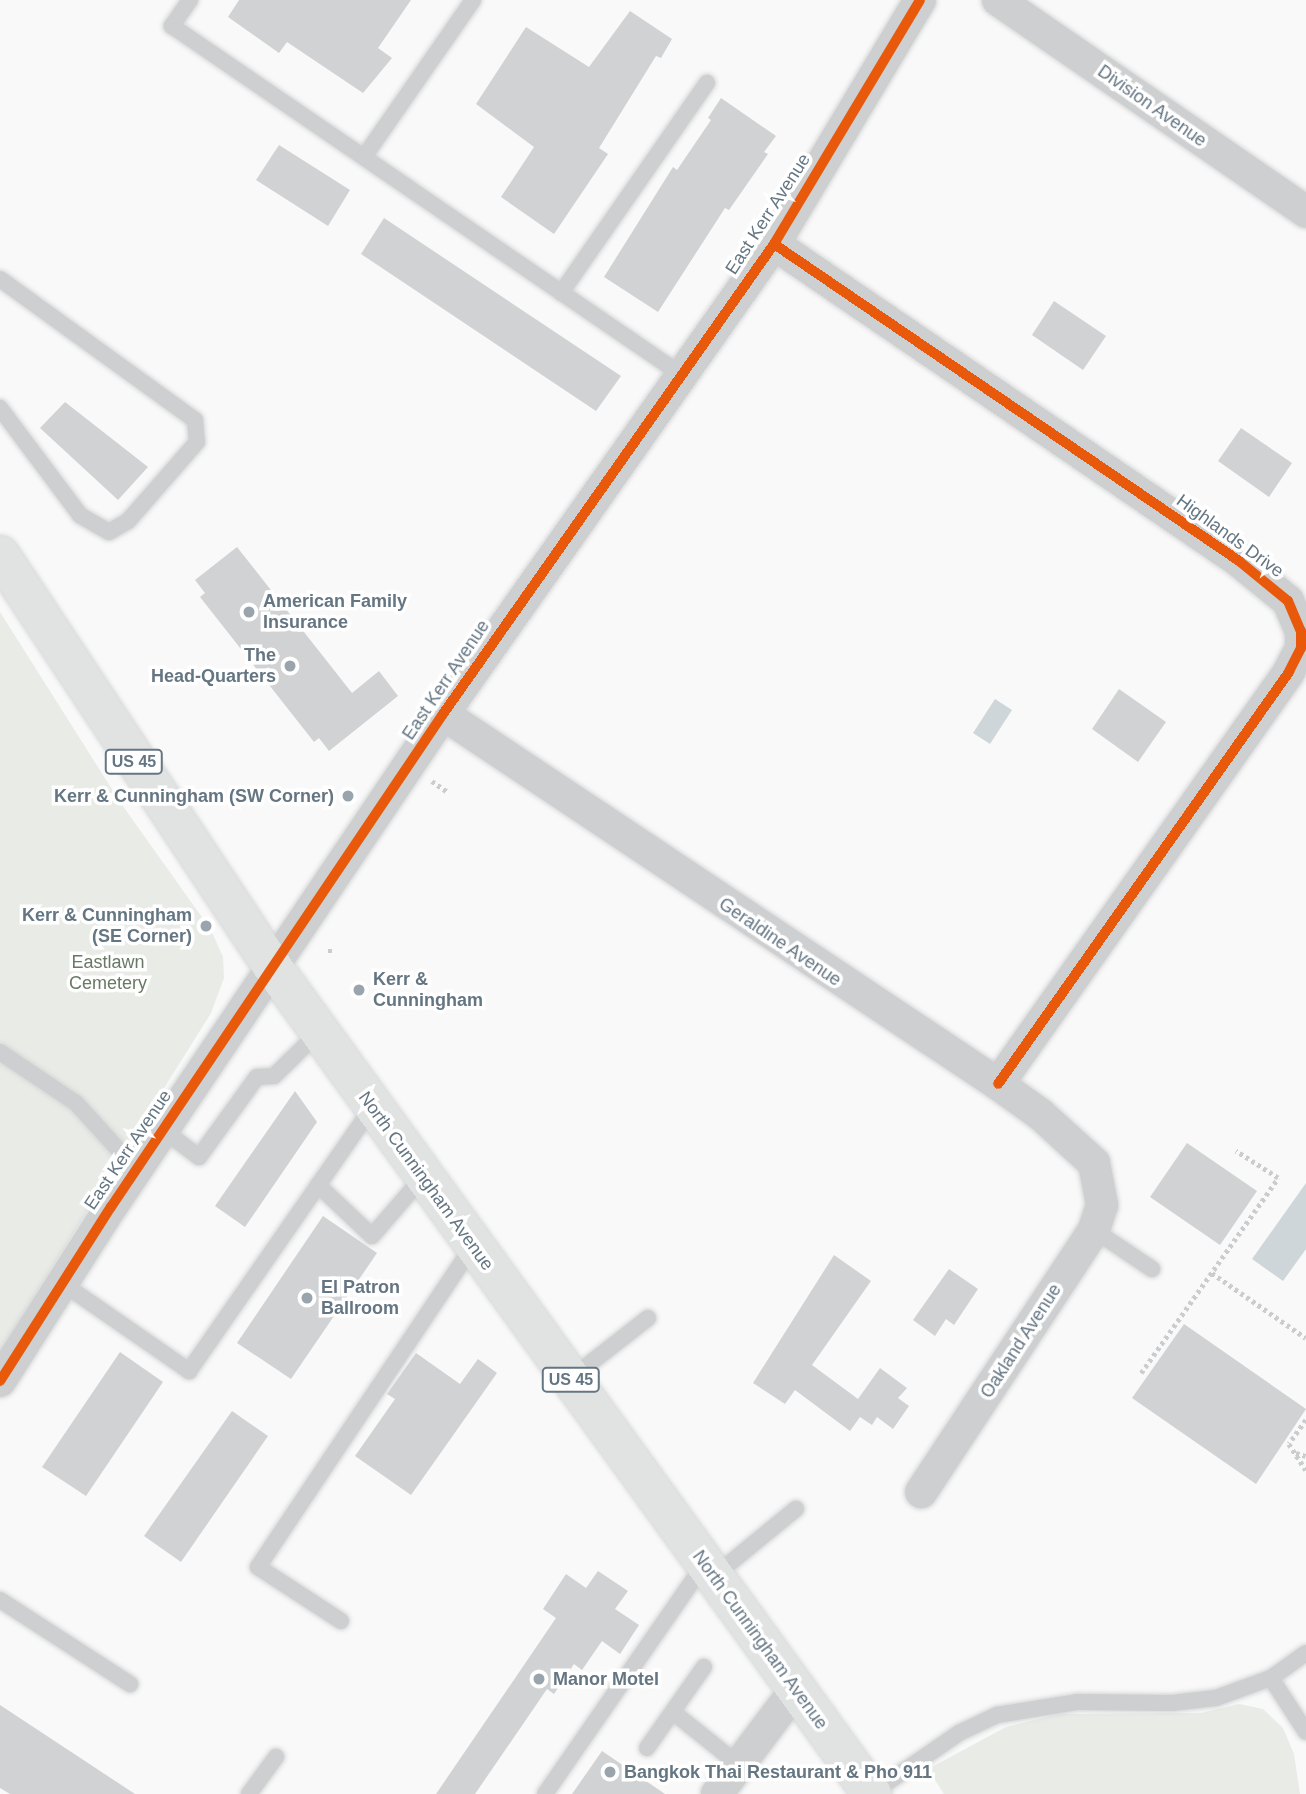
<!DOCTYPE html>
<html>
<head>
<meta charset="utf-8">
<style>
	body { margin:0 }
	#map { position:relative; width:1306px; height:1794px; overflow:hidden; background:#f9f9f9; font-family:Arial,sans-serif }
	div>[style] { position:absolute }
	.green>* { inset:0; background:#e8ebe6 }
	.water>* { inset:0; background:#ced6d9 }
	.building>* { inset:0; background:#d0d2d3 }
	.path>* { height:4.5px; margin-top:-2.25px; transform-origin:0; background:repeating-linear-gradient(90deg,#cbcccd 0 3.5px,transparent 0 7px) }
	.roads { filter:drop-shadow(0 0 2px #d5d6d7) drop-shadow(0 0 2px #d5d6d7) }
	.lane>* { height:16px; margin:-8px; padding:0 8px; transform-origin:8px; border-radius:8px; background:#cecfd0 }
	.street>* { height:32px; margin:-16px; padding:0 16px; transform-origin:16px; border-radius:16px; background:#cecfd0 }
	.primary>* { height:38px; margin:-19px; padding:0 19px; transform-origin:19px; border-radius:19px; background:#e1e2e2 }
	.cycleway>* { height:10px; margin:-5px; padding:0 5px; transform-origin:5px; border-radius:5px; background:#e8590c }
	.dots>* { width:19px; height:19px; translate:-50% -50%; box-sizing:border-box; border:4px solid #fff; border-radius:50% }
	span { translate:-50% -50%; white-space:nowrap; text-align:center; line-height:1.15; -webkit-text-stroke:7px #fff; paint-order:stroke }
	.shield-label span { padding:2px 5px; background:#fff; border:2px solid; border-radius:5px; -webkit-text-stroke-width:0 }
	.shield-label { font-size:16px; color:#657683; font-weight:700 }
	.street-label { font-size:18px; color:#657683 }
	.poi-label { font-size:18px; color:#657683; font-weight:700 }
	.left { translate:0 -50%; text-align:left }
	.right { translate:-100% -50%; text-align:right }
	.park-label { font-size:18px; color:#687a64 }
</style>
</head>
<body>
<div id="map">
	<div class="green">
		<i style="clip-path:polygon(0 612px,120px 802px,211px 930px,223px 957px,224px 978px,211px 1013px,0 1351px)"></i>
		<i style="clip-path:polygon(1239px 1704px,1263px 1709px,1283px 1728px,1294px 1754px,1300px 1794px,944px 1794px,928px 1769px,1006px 1727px,1059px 1714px,1201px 1713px)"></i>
	</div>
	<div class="water">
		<i style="clip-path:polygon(995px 699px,1012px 710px,990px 744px,973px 733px)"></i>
		<i style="clip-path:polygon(1306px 1183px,1306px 1249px,1283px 1281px,1252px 1259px)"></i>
	</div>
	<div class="building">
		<i style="clip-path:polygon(239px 0,411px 0,378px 48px,392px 58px,363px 93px,287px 42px,279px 53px,228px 17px)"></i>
		<i style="clip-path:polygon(630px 11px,672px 39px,661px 58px,656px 56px,599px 148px,608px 154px,554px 234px,501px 197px,534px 147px,476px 104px,526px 27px,589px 67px)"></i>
		<i style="clip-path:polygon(721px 98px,776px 136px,764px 152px,768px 154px,729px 210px,725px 208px,658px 312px,604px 277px,673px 167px,677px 170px,711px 120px,708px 118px)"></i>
		<i style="clip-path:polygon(279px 145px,350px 190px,328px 226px,256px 180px)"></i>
		<i style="clip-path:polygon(384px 218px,621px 376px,596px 411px,361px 254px)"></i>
		<i style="clip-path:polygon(1054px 301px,1106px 336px,1083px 370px,1032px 335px)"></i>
		<i style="clip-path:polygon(65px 402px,148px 467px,118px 500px,40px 428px)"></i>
		<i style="clip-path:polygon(1241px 428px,1292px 463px,1269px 497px,1218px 461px)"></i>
		<i style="clip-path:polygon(237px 547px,352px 693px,379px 671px,398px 696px,329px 751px,319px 738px,314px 742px,200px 597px,205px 593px,195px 580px)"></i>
		<i style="clip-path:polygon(1119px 689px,1166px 722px,1138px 762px,1092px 729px)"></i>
		<i style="clip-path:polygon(295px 1091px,317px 1122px,245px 1227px,215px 1206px)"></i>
		<i style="clip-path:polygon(1187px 1143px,1257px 1191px,1220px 1245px,1150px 1197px)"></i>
		<i style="clip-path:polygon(323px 1216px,377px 1253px,291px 1379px,237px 1343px)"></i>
		<i style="clip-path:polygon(834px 1255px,871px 1281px,812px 1365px,858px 1399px,880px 1368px,907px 1388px,898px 1398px,909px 1406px,893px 1429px,877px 1417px,872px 1425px,860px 1417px,850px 1431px,795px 1390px,785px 1404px,753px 1383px)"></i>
		<i style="clip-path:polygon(949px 1269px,978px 1289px,954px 1325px,946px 1319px,935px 1336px,913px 1320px)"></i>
		<i style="clip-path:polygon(1184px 1324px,1306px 1409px,1256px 1484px,1132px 1398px)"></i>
		<i style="clip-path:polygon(120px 1352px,163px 1382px,86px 1496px,42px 1467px)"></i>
		<i style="clip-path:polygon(416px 1353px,460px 1384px,478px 1359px,497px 1373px,411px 1495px,355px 1456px,395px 1399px,387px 1394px)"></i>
		<i style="clip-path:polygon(232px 1411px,268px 1436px,181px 1562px,144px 1536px)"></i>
		<i style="clip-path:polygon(598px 1571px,628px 1591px,615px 1609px,639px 1625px,620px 1654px,602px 1641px,582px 1670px,574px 1664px,554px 1694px,547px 1689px,475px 1794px,436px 1794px,556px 1618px,543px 1609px,566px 1574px,586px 1588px)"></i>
		<i style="clip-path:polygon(0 1705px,135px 1794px,10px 1794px,0 1788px)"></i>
		<i style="clip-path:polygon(602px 1751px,665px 1794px,572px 1794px)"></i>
	</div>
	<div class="path">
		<i style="left:432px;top:781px;width:19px;rotate:35deg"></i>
		<i style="left:328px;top:951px;width:7px"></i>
		<i style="left:1212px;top:1273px;width:114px;rotate:34.7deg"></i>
		<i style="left:1141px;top:1373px;width:238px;rotate:-54.9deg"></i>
		<i style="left:1278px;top:1178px;width:50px;rotate:-147.3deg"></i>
		<i style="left:1306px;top:1420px;width:29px;rotate:125deg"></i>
		<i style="left:1289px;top:1444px;width:31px;rotate:57deg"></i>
		<i style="left:1296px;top:1453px;width:10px;rotate:17deg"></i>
	</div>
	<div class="roads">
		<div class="lane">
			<i style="left:190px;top:0;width:32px;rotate:125deg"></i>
			<i style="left:172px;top:26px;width:614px;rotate:34.39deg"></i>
			<i style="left:364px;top:157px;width:191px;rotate:-55.2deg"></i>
			<i style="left:0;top:279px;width:241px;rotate:35.9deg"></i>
			<i style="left:195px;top:420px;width:22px;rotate:85deg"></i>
			<i style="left:197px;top:442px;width:105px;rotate:131.1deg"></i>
			<i style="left:128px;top:521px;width:22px;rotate:150deg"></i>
			<i style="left:109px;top:532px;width:34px;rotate:-150deg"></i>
			<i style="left:80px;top:515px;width:134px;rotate:-126.8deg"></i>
			<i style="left:561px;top:293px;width:256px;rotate:-55.2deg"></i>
			<i style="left:0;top:1052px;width:92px;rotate:33.9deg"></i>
			<i style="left:76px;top:1103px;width:89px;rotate:47.7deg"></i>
			<i style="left:163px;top:1130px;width:45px;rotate:36.9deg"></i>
			<i style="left:199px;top:1157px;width:99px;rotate:-54.1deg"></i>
			<i style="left:257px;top:1077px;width:17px;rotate:-3deg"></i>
			<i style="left:274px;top:1076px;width:63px;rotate:-44.4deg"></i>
			<i style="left:318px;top:1185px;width:74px;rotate:43.4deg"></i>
			<i style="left:372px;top:1236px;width:78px;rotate:-49.2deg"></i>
			<i style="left:1094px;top:1230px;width:70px;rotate:33.9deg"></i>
			<i style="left:62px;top:1283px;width:155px;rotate:34.7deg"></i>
			<i style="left:189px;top:1371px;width:323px;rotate:-55.2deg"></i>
			<i style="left:570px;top:1379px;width:99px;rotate:-38deg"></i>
			<i style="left:714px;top:1576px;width:106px;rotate:-39.3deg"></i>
			<i style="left:0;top:1600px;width:155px;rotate:32.9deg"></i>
			<i style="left:341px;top:1621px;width:99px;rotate:-147deg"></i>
			<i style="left:258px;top:1567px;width:386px;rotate:-56.2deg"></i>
			<i style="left:1271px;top:1678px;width:64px;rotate:57.1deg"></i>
			<i style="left:673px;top:1712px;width:83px;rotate:38.7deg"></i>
			<i style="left:647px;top:1748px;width:99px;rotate:-54.9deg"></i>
			<i style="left:872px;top:1793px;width:106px;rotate:-34.6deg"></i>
			<i style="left:959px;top:1733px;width:42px;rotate:-25.3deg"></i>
			<i style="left:997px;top:1715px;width:81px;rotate:-9.2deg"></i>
			<i style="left:1077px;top:1702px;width:95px;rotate:0.6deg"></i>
			<i style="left:1172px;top:1703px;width:44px;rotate:-6.5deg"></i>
			<i style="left:1216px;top:1698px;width:59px;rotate:-20deg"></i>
			<i style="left:1271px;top:1678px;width:43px;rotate:-35.5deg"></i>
			<i style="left:249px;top:1794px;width:46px;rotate:-53.9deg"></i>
			<i style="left:545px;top:1794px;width:281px;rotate:-55.3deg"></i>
		</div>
		<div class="street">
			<i style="left:998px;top:0;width:374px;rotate:34.5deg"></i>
			<i style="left:774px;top:244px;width:563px;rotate:34.28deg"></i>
			<i style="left:1239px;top:561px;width:63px;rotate:39.2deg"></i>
			<i style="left:1288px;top:601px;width:33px;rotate:67deg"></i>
			<i style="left:1301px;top:631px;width:17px;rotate:90deg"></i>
			<i style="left:1301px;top:648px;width:27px;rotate:117deg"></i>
			<i style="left:1289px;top:672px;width:504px;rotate:125.23deg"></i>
			<i style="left:443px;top:714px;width:667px;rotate:33.69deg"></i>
			<i style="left:998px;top:1084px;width:52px;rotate:35.5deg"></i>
			<i style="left:1040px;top:1114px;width:73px;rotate:42.2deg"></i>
			<i style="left:1094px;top:1163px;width:43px;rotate:79.2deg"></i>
			<i style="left:1102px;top:1205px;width:26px;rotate:108deg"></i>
			<i style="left:1094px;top:1230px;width:314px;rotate:123.4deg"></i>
			<i style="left:0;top:1381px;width:206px;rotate:-57.5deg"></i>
			<i style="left:111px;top:1207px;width:594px;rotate:-56.04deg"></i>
			<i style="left:443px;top:714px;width:575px;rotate:-54.84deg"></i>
			<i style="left:774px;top:244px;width:284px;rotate:-59.1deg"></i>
			<i style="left:717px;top:1794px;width:131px;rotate:-53deg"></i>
		</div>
		<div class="primary">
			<i style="left:0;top:555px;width:493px;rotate:56.5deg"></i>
			<i style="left:272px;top:966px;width:1023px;rotate:54.07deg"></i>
		</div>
	</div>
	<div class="cycleway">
		<i style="left:774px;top:244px;width:563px;rotate:34.28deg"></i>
		<i style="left:1239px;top:561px;width:63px;rotate:39.2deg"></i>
		<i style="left:1288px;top:601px;width:33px;rotate:67deg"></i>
		<i style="left:1301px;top:631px;width:17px;rotate:90deg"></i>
		<i style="left:1301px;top:648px;width:27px;rotate:117deg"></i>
		<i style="left:1289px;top:672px;width:504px;rotate:125.23deg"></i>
		<i style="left:0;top:1381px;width:206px;rotate:-57.5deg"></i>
		<i style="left:111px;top:1207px;width:594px;rotate:-56.04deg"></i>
		<i style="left:443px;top:714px;width:575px;rotate:-54.84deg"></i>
		<i style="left:774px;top:244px;width:284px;rotate:-59.1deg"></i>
	</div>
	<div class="dots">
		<i style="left:249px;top:612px;background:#99a4ac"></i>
		<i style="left:290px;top:666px;background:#99a4ac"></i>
		<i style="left:348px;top:796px;background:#99a4ac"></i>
		<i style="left:206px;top:926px;background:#99a4ac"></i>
		<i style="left:359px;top:990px;background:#99a4ac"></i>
		<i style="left:307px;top:1298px;background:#99a4ac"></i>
		<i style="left:539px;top:1679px;background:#99a4ac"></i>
		<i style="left:610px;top:1772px;background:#99a4ac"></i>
	</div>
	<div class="shield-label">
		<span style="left:134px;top:762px">US 45</span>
		<span style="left:571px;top:1380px">US 45</span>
	</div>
	<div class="street-label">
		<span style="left:1152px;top:106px;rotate:35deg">Division Avenue</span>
		<span style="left:768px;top:214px;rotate:-57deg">East Kerr Avenue</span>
		<span style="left:1230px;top:536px;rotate:36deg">Highlands Drive</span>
		<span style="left:446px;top:680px;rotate:-56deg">East Kerr Avenue</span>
		<span style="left:780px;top:942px;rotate:34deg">Geraldine Avenue</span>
		<span style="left:128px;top:1150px;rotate:-56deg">East Kerr Avenue</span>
		<span style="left:426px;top:1181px;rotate:54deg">North Cunningham Avenue</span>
		<span style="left:1021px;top:1341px;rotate:-57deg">Oakland Avenue</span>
		<span style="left:760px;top:1640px;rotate:54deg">North Cunningham Avenue</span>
	</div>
	<div class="poi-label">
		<span class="left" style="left:263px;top:612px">American Family<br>Insurance</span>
		<span class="right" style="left:276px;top:666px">The<br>Head-Quarters</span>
		<span class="right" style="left:334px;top:796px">Kerr &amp; Cunningham (SW Corner)</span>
		<span class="right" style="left:192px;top:926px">Kerr &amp; Cunningham<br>(SE Corner)</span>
		<span class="left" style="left:373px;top:990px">Kerr &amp;<br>Cunningham</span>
		<span class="left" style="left:321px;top:1298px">El Patron<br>Ballroom</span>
		<span class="left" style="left:553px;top:1679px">Manor Motel</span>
		<span class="left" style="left:624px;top:1772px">Bangkok Thai Restaurant &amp; Pho 911</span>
	</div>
	<div class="park-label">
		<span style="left:108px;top:973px">Eastlawn<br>Cemetery</span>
	</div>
</div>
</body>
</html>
